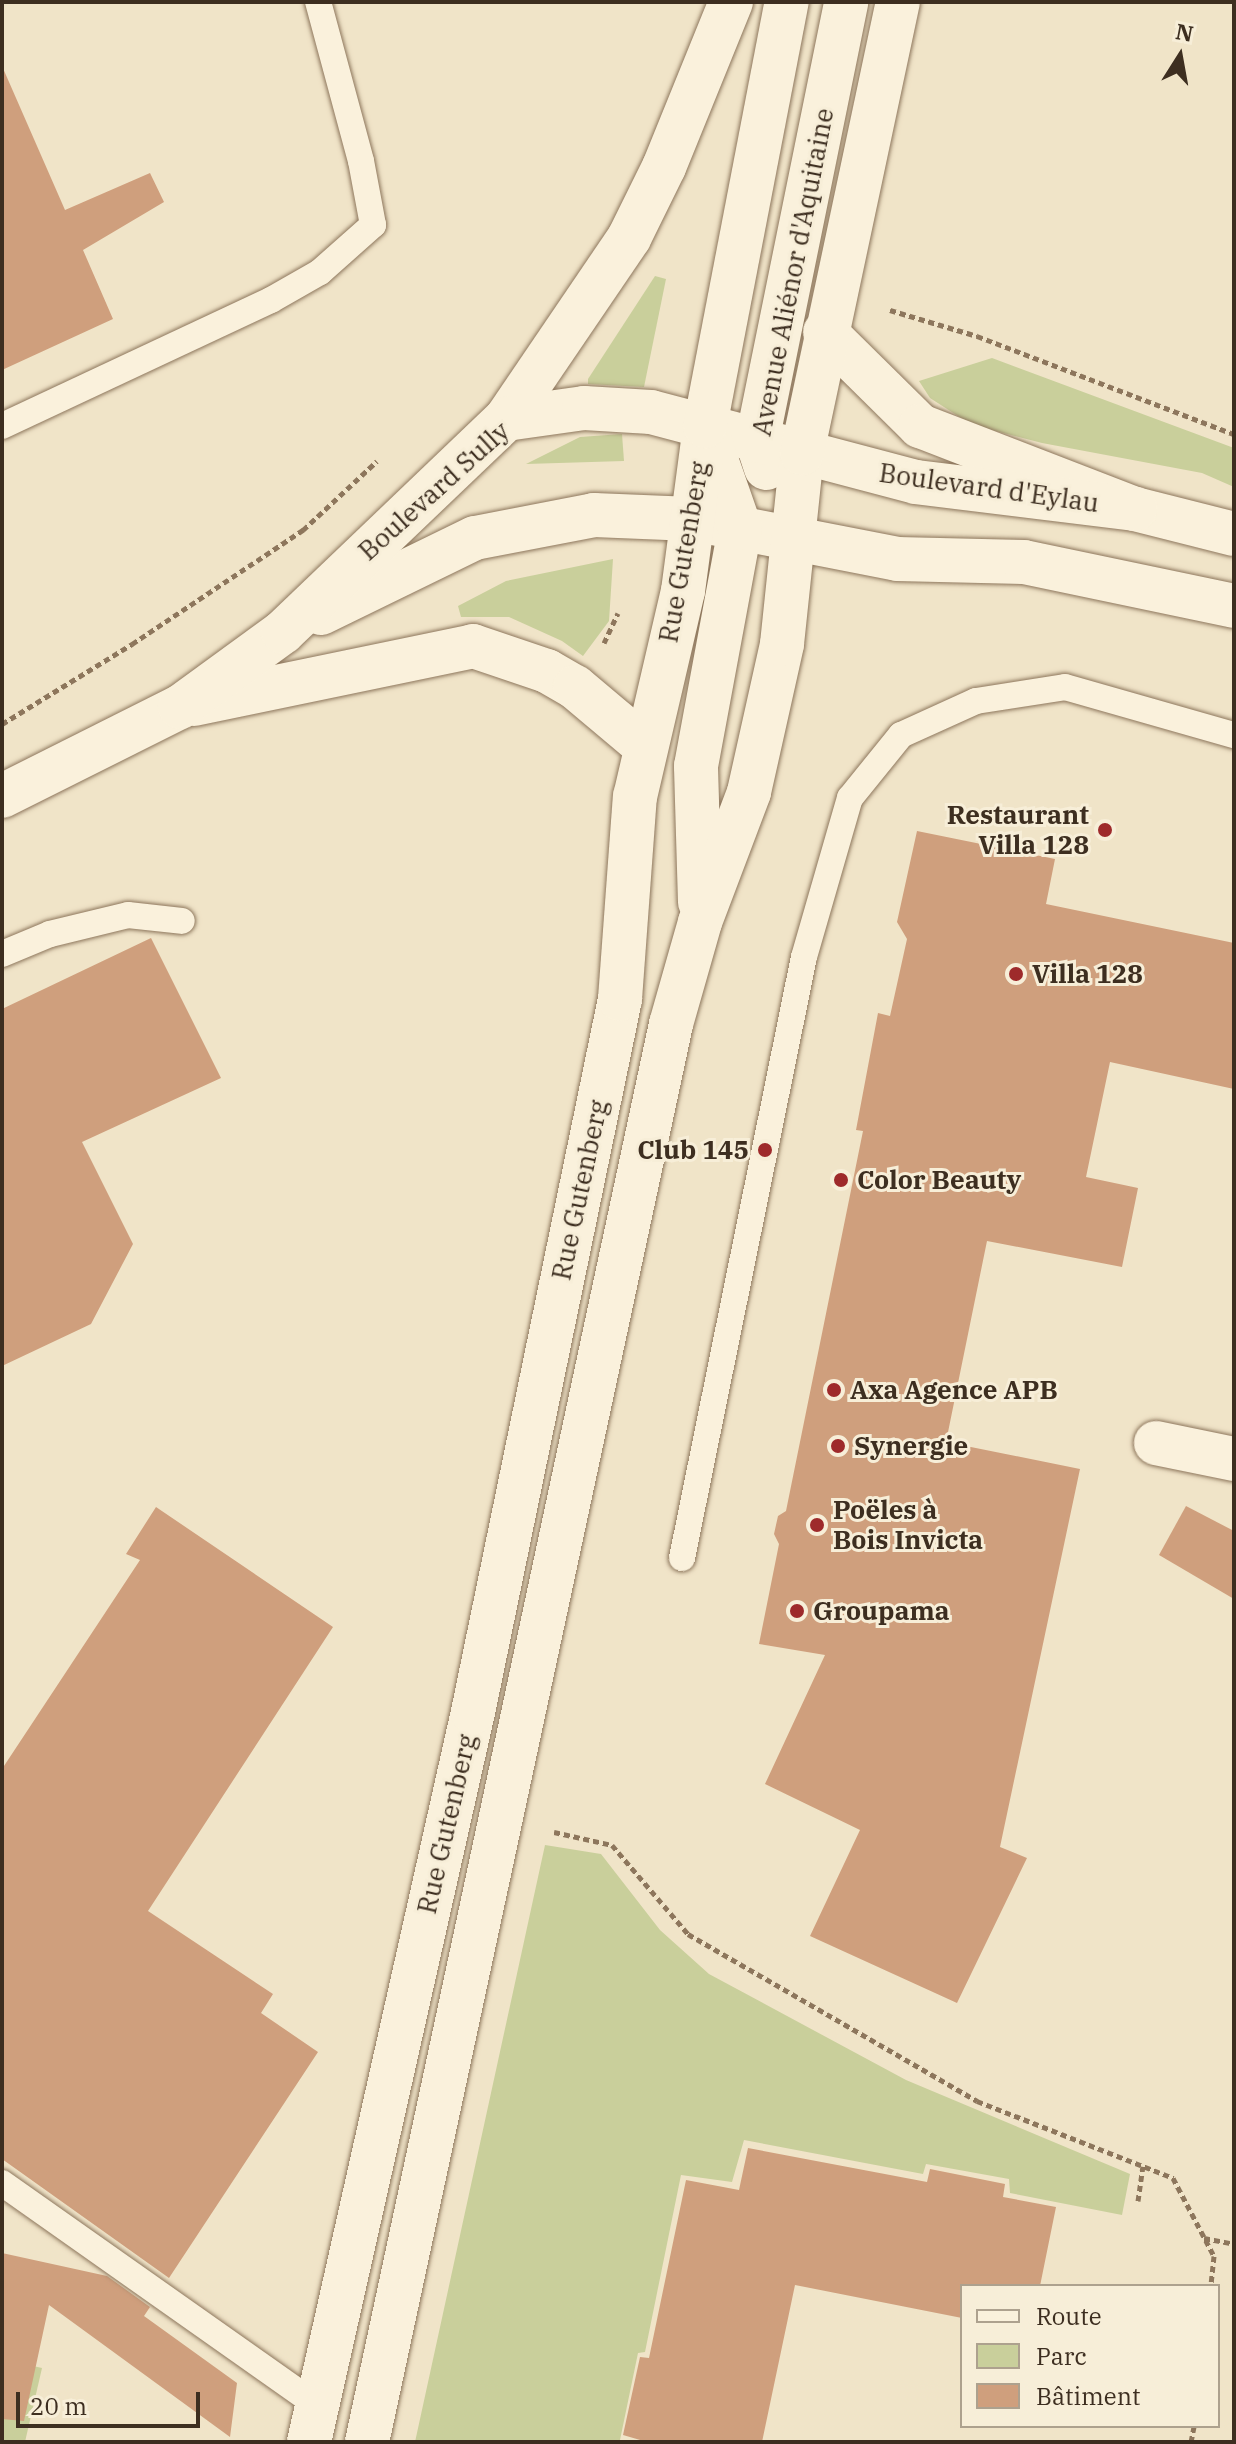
<!DOCTYPE html>
<html>
<head>
<meta charset="utf-8">
<style>
	body { margin:0 }
	#map { position:relative; width:1236px; height:2444px; overflow:hidden; background:#f0e4c8; font-family:"IBM Plex Serif",serif }
	div>[style] { position:absolute }
	.green>* { inset:0; background:#c9cf9b }
	.building>* { inset:0; background:#cf9f7d }
	.path>* { height:5px; margin-top:-2.5px; transform-origin:0; background:repeating-linear-gradient(90deg,#8d765c 0 6px,transparent 0 10px) }
	.roads { filter:drop-shadow(0 0 2px #8d765c) drop-shadow(0 0 2px #8d765c) }
	.service>* { height:26px; margin:-13px; padding:0 13px; transform-origin:13px; border-radius:13px; background:#faf1dc }
	.minor>* { height:44px; margin:-22px; padding:0 22px; transform-origin:22px; border-radius:22px; background:#faf1dc }
	.secondary>* { height:44px; margin:-22px; padding:0 22px; transform-origin:22px; border-radius:22px; background:#faf1dc }
	.dots>* { width:22px; height:22px; translate:-50% -50%; box-sizing:border-box; border:4px solid #f7eed8; border-radius:50% }
	span { translate:-50% -50%; white-space:nowrap; text-align:center; line-height:1.15; -webkit-text-stroke:6px #f7eed8; paint-order:stroke }
	.street-label { font-size:26px; color:#3d2e20 }
	.poi-label { font-size:26px; color:#3d2e20; font-weight:700 }
	.right { translate:-100% -50%; text-align:right }
	.left { translate:0 -50%; text-align:left }
	.frame { position:absolute; inset:0; border:4px solid #3d2e20; pointer-events:none }
	.legend { position:absolute; left:960px; top:2284px; width:260px; height:144px; box-sizing:border-box; background:#f7eed8; border:2px solid #ada18e; margin:0; padding:10px 14px; list-style:none; font-size:24px; color:#3d2e20 }
	.legend li { display:flex; align-items:center; gap:16px; height:40px }
	.legend b { width:40px; border:2px solid #ada18e }
	.north { position:absolute; left:1140px; top:16px; width:80px; height:80px; -webkit-text-stroke:6px #f7eed8; paint-order:stroke; rotate:11deg; font-size:22px; font-weight:700; line-height:32px; text-align:center; color:#3d2e20 }
	.north::after { content:''; display:block; margin:auto; width:28px; height:36px; background:#3d2e20; clip-path:polygon(50% 0,100% 100%,50% 72%,0 100%) }
	.scale { position:absolute; left:16px; top:2392px; width:184px; height:36px; box-sizing:border-box; border:4px solid #3d2e20; border-top:0; padding-left:10px; font-size:24px; line-height:28px; white-space:nowrap; color:#3d2e20; -webkit-text-stroke:6px #f7eed8; paint-order:stroke }
</style>
</head>
<body>
<div id="map">
	<div class="green">
		<i style="clip-path:polygon(655px 276px,666px 279px,644px 387px,588px 384px,588px 379px)"></i>
		<i style="clip-path:polygon(992px 358px,1234px 448px,1234px 487px,1202px 473px,1042px 443px,972px 425px,930px 398px,919px 381px)"></i>
		<i style="clip-path:polygon(622px 434px,624px 461px,526px 464px,580px 437px)"></i>
		<i style="clip-path:polygon(613px 559px,609px 621px,583px 656px,562px 641px,509px 617px,461px 617px,458px 606px,506px 581px)"></i>
		<i style="clip-path:polygon(545px 1845px,601px 1854px,660px 1930px,709px 1974px,906px 2080px,1130px 2174px,1122px 2215px,1010px 2193px,1009px 2179px,926px 2164px,923px 2174px,744px 2140px,732px 2182px,681px 2175px,645px 2352px,638px 2353px,620px 2440px,626px 2442px,415px 2442px)"></i>
		<i style="clip-path:polygon(2px 2359px,42px 2368px,25px 2442px,2px 2442px)"></i>
	</div>
	<div class="building">
		<i style="clip-path:polygon(2px 66px,65px 210px,150px 173px,164px 202px,83px 250px,113px 319px,2px 370px)"></i>
		<i style="clip-path:polygon(917px 831px,1055px 859px,1046px 904px,1234px 943px,1234px 1089px,1110px 1062px,1086px 1177px,1138px 1188px,1122px 1267px,987px 1241px,946px 1442px,1080px 1469px,1000px 1847px,1027px 1858px,957px 2003px,810px 1936px,860px 1830px,765px 1784px,825px 1655px,759px 1644px,779px 1544px,774px 1534px,778px 1516px,786px 1511px,863px 1131px,856px 1130px,878px 1013px,890px 1016px,907px 939px,897px 922px)"></i>
		<i style="clip-path:polygon(151px 938px,221px 1078px,82px 1142px,133px 1244px,91px 1324px,2px 1366px,2px 1009px)"></i>
		<i style="clip-path:polygon(1186px 1506px,1234px 1531px,1234px 1599px,1159px 1555px)"></i>
		<i style="clip-path:polygon(156px 1507px,333px 1627px,148px 1911px,273px 1994px,261px 2013px,318px 2052px,169px 2278px,2px 2159px,2px 1769px,140px 1560px,126px 1554px)"></i>
		<i style="clip-path:polygon(748px 2148px,927px 2182px,930px 2169px,1005px 2184px,1003px 2197px,1056px 2207px,1040px 2286px,962px 2286px,962px 2318px,795px 2285px,762px 2442px,647px 2442px,623px 2435px,640px 2357px,649px 2358px,686px 2180px,739px 2190px)"></i>
		<i style="clip-path:polygon(2px 2253px,107px 2276px,150px 2307px,144px 2316px,237px 2383px,230px 2437px,49px 2305px,24px 2421px,2px 2419px)"></i>
	</div>
	<div class="path">
		<i style="left:890px;top:310px;width:91px;rotate:16.6deg"></i>
		<i style="left:977px;top:336px;width:275px;rotate:20.9deg"></i>
		<i style="left:604px;top:643px;width:33px;rotate:-65deg"></i>
		<i style="left:2px;top:724px;width:153px;rotate:-31.6deg"></i>
		<i style="left:132px;top:644px;width:206px;rotate:-33.7deg"></i>
		<i style="left:303px;top:530px;width:101px;rotate:-43deg"></i>
		<i style="left:554px;top:1832px;width:59px;rotate:12.6deg"></i>
		<i style="left:612px;top:1845px;width:117px;rotate:49.5deg"></i>
		<i style="left:688px;top:1934px;width:334px;rotate:30deg"></i>
		<i style="left:977px;top:2101px;width:211px;rotate:21.4deg"></i>
		<i style="left:1173px;top:2178px;width:88px;rotate:62.3deg"></i>
		<i style="left:1214px;top:2256px;width:30px;rotate:96deg"></i>
		<i style="left:1138px;top:2201px;width:35px;rotate:-82deg"></i>
		<i style="left:1204px;top:2238px;width:31px;rotate:11deg"></i>
		<i style="left:1191px;top:2442px;width:16px;rotate:-79deg"></i>
	</div>
	<div class="roads">
		<div class="service">
			<i style="left:2px;top:426px;width:297px;rotate:-25.1deg"></i>
			<i style="left:271px;top:300px;width:56px;rotate:-29.7deg"></i>
			<i style="left:320px;top:272px;width:71px;rotate:-41.6deg"></i>
			<i style="left:373px;top:225px;width:65px;rotate:-100.6deg"></i>
			<i style="left:361px;top:161px;width:165px;rotate:-105.1deg"></i>
			<i style="left:2px;top:954px;width:52px;rotate:-22.6deg"></i>
			<i style="left:50px;top:934px;width:80px;rotate:-13.7deg"></i>
			<i style="left:128px;top:915px;width:54px;rotate:6.3deg"></i>
			<i style="left:682px;top:1558px;width:613px;rotate:-78.53deg"></i>
			<i style="left:804px;top:957px;width:166px;rotate:-73.9deg"></i>
			<i style="left:850px;top:798px;width:81px;rotate:-51deg"></i>
			<i style="left:901px;top:735px;width:82px;rotate:-24.4deg"></i>
			<i style="left:976px;top:701px;width:90px;rotate:-8.9deg"></i>
			<i style="left:1065px;top:687px;width:176px;rotate:15.9deg"></i>
			<i style="left:2px;top:2183px;width:385px;rotate:35.2deg"></i>
		</div>
		<div class="minor">
			<i style="left:1156px;top:1443px;width:80px;rotate:11.6deg"></i>
		</div>
		<div class="secondary">
			<i style="left:825px;top:332px;width:134px;rotate:44.7deg"></i>
			<i style="left:920px;top:426px;width:230px;rotate:21.1deg"></i>
			<i style="left:1135px;top:509px;width:102px;rotate:14.2deg"></i>
			<i style="left:506px;top:419px;width:219px;rotate:-55.8deg"></i>
			<i style="left:629px;top:238px;width:79px;rotate:-63.8deg"></i>
			<i style="left:664px;top:167px;width:178px;rotate:-67.9deg"></i>
			<i style="left:766px;top:468px;width:28px;rotate:-108deg"></i>
			<i style="left:757px;top:441px;width:448px;rotate:-78.5deg"></i>
			<i style="left:321px;top:613px;width:171px;rotate:-26deg"></i>
			<i style="left:475px;top:538px;width:121px;rotate:-10.9deg"></i>
			<i style="left:594px;top:515px;width:98px;rotate:2.3deg"></i>
			<i style="left:692px;top:519px;width:209px;rotate:11deg"></i>
			<i style="left:897px;top:559px;width:127px;rotate:1.4deg"></i>
			<i style="left:1024px;top:562px;width:215px;rotate:11.8deg"></i>
			<i style="left:194px;top:704px;width:285px;rotate:-11.7deg"></i>
			<i style="left:473px;top:646px;width:78px;rotate:18.7deg"></i>
			<i style="left:547px;top:671px;width:32px;rotate:30deg"></i>
			<i style="left:575px;top:687px;width:92px;rotate:40.1deg"></i>
			<i style="left:2px;top:796px;width:199px;rotate:-26.6deg"></i>
			<i style="left:180px;top:707px;width:127px;rotate:-36.1deg"></i>
			<i style="left:283px;top:632px;width:308px;rotate:-43.7deg"></i>
			<i style="left:506px;top:419px;width:79px;rotate:-8deg"></i>
			<i style="left:584px;top:408px;width:67px;rotate:3.4deg"></i>
			<i style="left:651px;top:412px;width:274px;rotate:14.8deg"></i>
			<i style="left:916px;top:482px;width:221px;rotate:7deg"></i>
			<i style="left:700px;top:902px;width:136px;rotate:-91.7deg"></i>
			<i style="left:696px;top:766px;width:242px;rotate:-79.5deg"></i>
			<i style="left:740px;top:528px;width:97px;rotate:-109.2deg"></i>
			<i style="left:309px;top:2442px;width:748px;rotate:-77.34deg"></i>
			<i style="left:473px;top:1712px;width:728px;rotate:-78.35deg"></i>
			<i style="left:620px;top:999px;width:203px;rotate:-85.8deg"></i>
			<i style="left:635px;top:797px;width:212px;rotate:-76.9deg"></i>
			<i style="left:683px;top:591px;width:166px;rotate:-82.4deg"></i>
			<i style="left:705px;top:426px;width:432px;rotate:-79.1deg"></i>
			<i style="left:367px;top:2442px;width:1450px;rotate:-77.9deg"></i>
			<i style="left:671px;top:1024px;width:106px;rotate:-74.1deg"></i>
			<i style="left:700px;top:922px;width:139px;rotate:-69.3deg"></i>
			<i style="left:749px;top:792px;width:152px;rotate:-77.4deg"></i>
			<i style="left:782px;top:644px;width:192px;rotate:-84deg"></i>
			<i style="left:802px;top:453px;width:461px;rotate:-78deg"></i>
		</div>
	</div>
	<div class="dots">
		<i style="left:1105px;top:830px;background:#9e2a2b"></i>
		<i style="left:1016px;top:974px;background:#9e2a2b"></i>
		<i style="left:765px;top:1150px;background:#9e2a2b"></i>
		<i style="left:841px;top:1180px;background:#9e2a2b"></i>
		<i style="left:834px;top:1390px;background:#9e2a2b"></i>
		<i style="left:838px;top:1446px;background:#9e2a2b"></i>
		<i style="left:817px;top:1525px;background:#9e2a2b"></i>
		<i style="left:797px;top:1611px;background:#9e2a2b"></i>
	</div>
	<div class="street-label">
		<span style="left:793px;top:272px;rotate:-79deg">Avenue Aliénor d'Aquitaine</span>
		<span style="left:989px;top:488px;rotate:8deg">Boulevard d'Eylau</span>
		<span style="left:434px;top:491px;rotate:-42deg">Boulevard Sully</span>
		<span style="left:684px;top:552px;rotate:-80deg">Rue Gutenberg</span>
		<span style="left:580px;top:1190px;rotate:-78deg">Rue Gutenberg</span>
		<span style="left:447px;top:1824px;rotate:-77deg">Rue Gutenberg</span>
	</div>
	<div class="poi-label">
		<span class="right" style="left:1089px;top:830px">Restaurant<br>Villa 128</span>
		<span class="left" style="left:1032px;top:974px">Villa 128</span>
		<span class="right" style="left:749px;top:1150px">Club 145</span>
		<span class="left" style="left:857px;top:1180px">Color Beauty</span>
		<span class="left" style="left:850px;top:1390px">Axa Agence APB</span>
		<span class="left" style="left:854px;top:1446px">Synergie</span>
		<span class="left" style="left:833px;top:1525px">Poëles à<br>Bois Invicta</span>
		<span class="left" style="left:813px;top:1611px">Groupama</span>
	</div>
	<div class="frame"></div>
	<ul class="legend">
	<li><b style="height:10px;background:#faf1dc"></b>Route</li>
	<li><b style="height:22px;background:#c9cf9b"></b>Parc</li>
	<li><b style="height:22px;background:#cf9f7d"></b>Bâtiment</li>
	</ul>
	<div class="north">N</div>
	<div class="scale">20 m</div>
</div>
</body>
</html>
